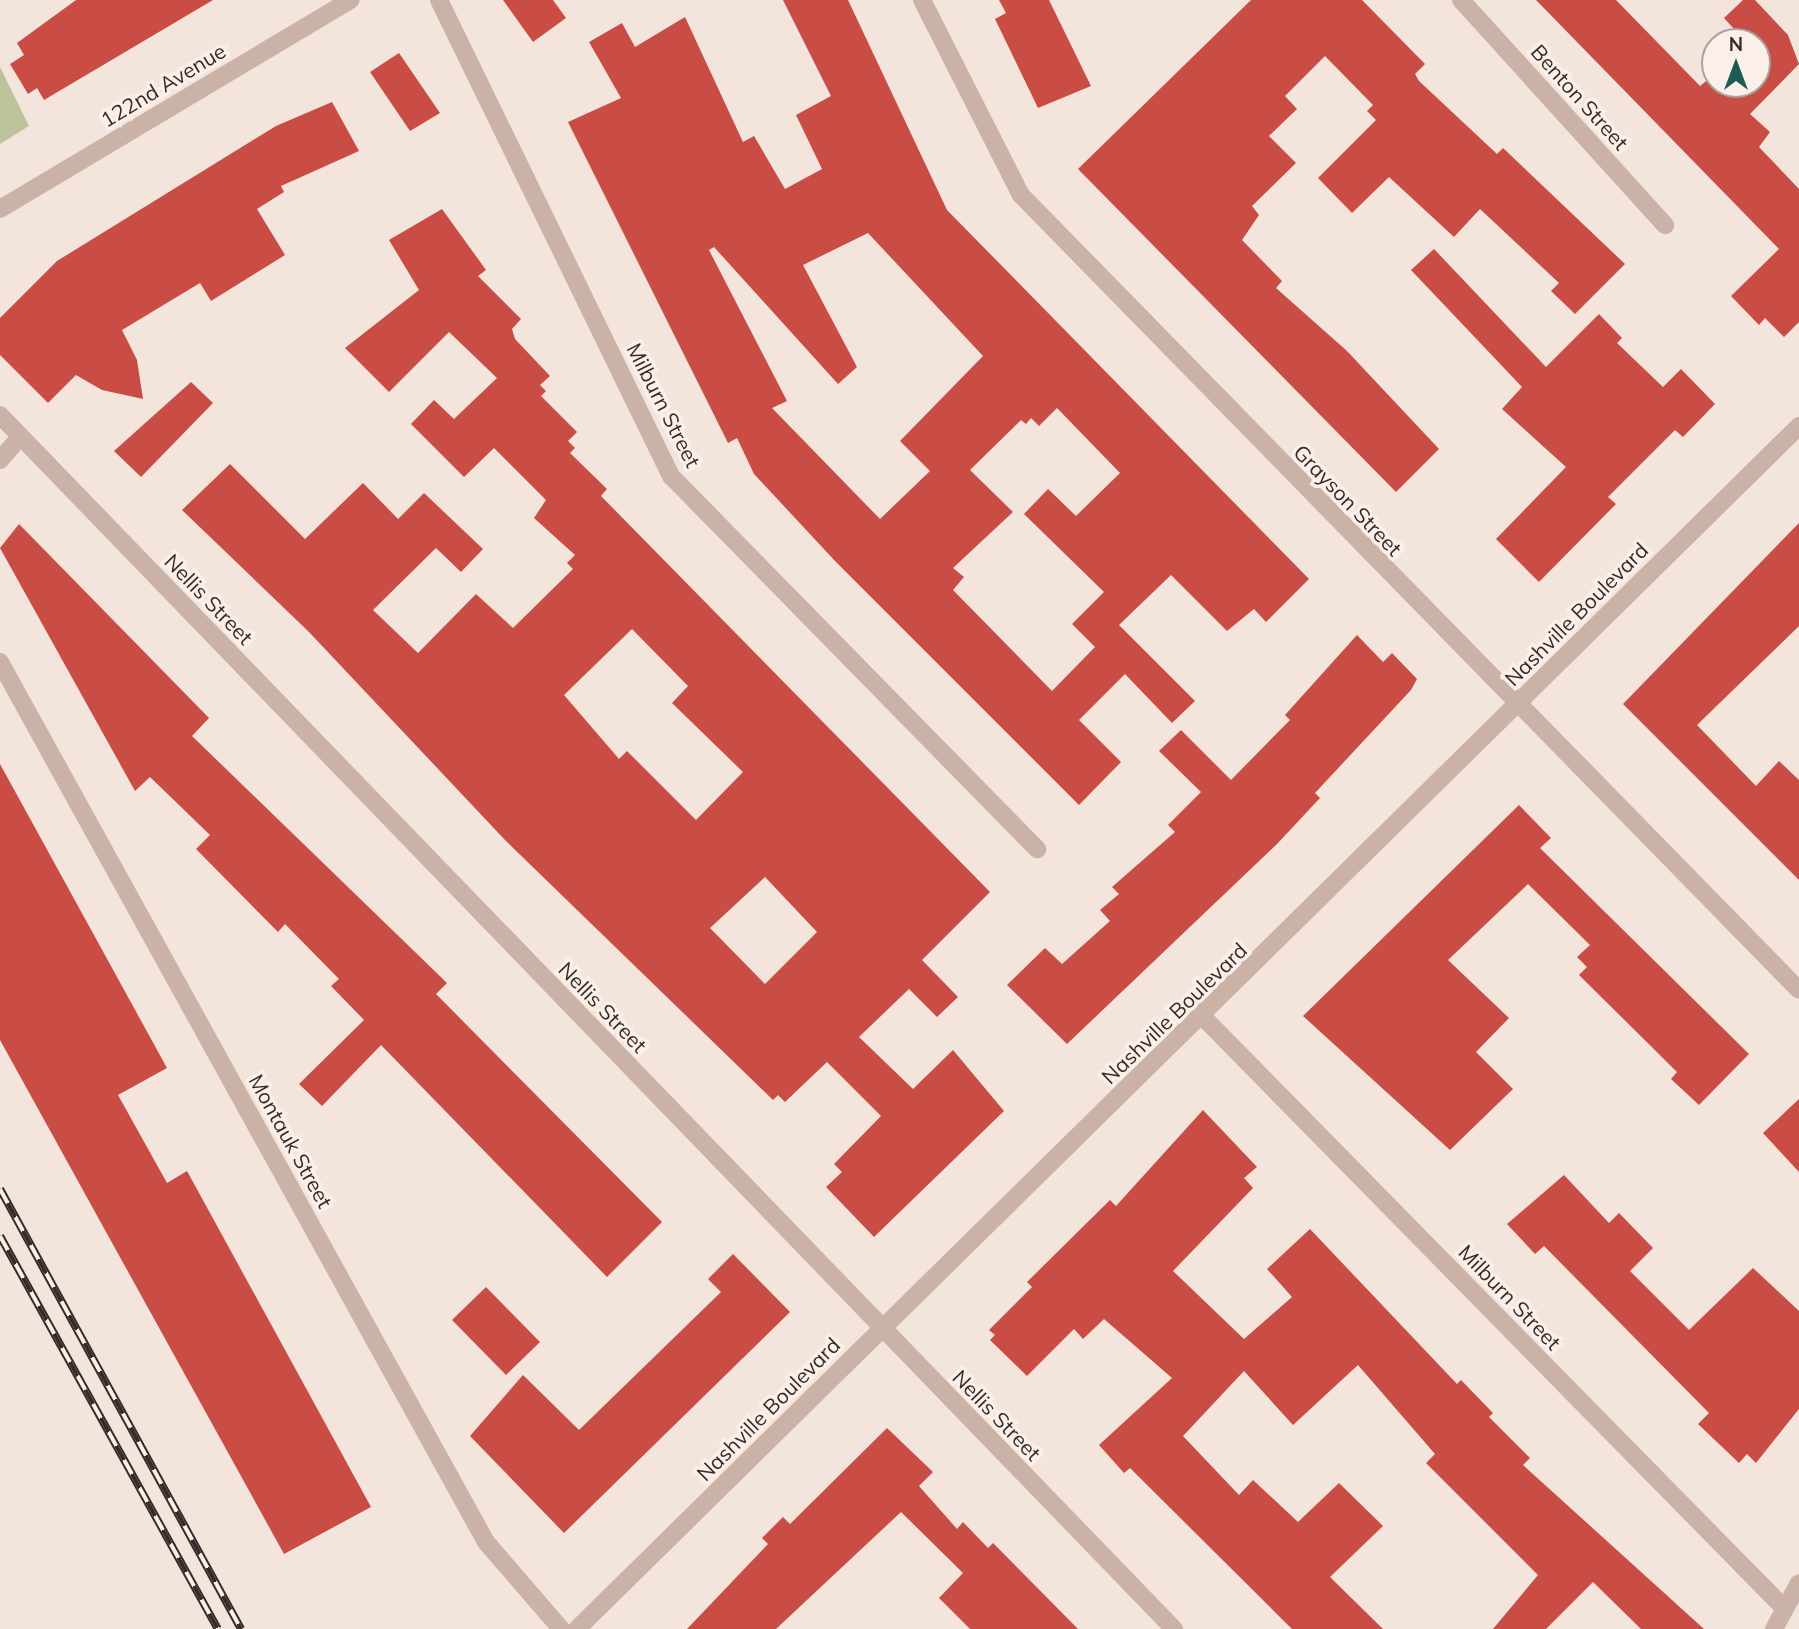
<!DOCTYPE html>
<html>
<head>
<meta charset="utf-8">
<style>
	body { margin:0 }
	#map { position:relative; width:1799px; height:1629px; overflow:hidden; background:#f3e4dc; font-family:Mulish,sans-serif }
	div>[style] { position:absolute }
	.green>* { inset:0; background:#bcc29b }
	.building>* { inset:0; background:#c94d44 }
	.street>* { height:18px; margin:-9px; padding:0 9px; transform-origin:9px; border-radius:9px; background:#cbb2a7 }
	.rail>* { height:8px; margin-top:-4px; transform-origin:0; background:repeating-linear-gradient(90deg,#faefe9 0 16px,#382a28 0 32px); box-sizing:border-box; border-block:2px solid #382a28 }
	span { translate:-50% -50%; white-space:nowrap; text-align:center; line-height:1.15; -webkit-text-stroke:7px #faefe9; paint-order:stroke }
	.street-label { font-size:21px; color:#382a28 }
	.north { position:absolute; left:1701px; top:28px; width:70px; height:70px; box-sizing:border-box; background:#faefe9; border:2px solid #aca09c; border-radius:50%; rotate:0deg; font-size:19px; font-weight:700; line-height:28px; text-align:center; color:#382a28 }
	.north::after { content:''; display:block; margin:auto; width:24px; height:32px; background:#1c5a54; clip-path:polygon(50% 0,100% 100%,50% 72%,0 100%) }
</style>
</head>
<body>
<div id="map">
	<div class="green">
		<i style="clip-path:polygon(0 67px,29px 126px,0 144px)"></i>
	</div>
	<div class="building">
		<i style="clip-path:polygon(76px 0,213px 0,44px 100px,37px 88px,28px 94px,10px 64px,24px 55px,17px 43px)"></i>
		<i style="clip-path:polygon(503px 0,553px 0,566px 18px,533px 42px)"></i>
		<i style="clip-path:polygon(evenodd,783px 0,848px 0,947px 210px,1309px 579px,1266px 622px,1254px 609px,1227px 631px,1171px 575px,1119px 625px,1195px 701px,1172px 723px,1125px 674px,1079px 720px,1121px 762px,1079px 805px,836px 562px,754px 474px,737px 438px,728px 443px,568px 122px,621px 98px,589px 42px,622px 23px,635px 47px,685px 17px,743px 142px,754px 136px,785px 189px,822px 169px,796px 115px,831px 96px,783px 0,868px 233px,983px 356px,900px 441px,930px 471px,880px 519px,772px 408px,787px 401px,709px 250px,714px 247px,838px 384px,857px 367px,803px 265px,868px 233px,783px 0,1057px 408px,1120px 473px,1076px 516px,1048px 489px,1024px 514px,1104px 592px,1072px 624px,1095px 647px,1052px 691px,953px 590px,964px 577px,953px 568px,1013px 512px,970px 470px,1021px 420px,1026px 424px,1031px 418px,1039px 426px,1057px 408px)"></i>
		<i style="clip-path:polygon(999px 0,1049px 0,1091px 86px,1038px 108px,995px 19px,1006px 13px)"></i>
		<i style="clip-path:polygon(1251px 0,1362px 0,1425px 64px,1415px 74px,1419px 81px,1497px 154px,1503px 148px,1625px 264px,1575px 314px,1551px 291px,1559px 283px,1480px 209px,1454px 237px,1389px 177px,1352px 213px,1318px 178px,1376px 120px,1367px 111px,1373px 105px,1325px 56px,1285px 96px,1297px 109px,1269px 136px,1296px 163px,1252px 206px,1259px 215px,1242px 240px,1282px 281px,1276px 288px,1347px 351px,1439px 449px,1396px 492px,1078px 169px)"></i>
		<i style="clip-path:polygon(1536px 0,1616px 0,1700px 86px,1715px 74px,1715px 84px,1757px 84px,1757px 42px,1746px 42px,1724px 18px,1743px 0,1755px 0,1788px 35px,1799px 64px,1750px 114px,1770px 132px,1759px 147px,1799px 189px,1799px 322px,1784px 337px,1765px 318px,1759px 325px,1731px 296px,1779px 249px)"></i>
		<i style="clip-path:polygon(399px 53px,440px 113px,410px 131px,370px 72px)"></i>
		<i style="clip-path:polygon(332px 102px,359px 151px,281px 186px,284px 192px,257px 209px,285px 255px,211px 301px,200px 283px,122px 330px,137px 360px,143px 399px,102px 390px,76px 375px,48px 403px,0 355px,0 318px,57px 261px,276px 126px)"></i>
		<i style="clip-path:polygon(evenodd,442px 209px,486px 270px,478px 276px,521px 319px,512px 329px,515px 339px,550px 376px,540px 385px,546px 391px,541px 396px,577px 432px,568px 441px,575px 448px,570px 453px,607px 489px,601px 496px,990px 892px,922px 960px,958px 997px,937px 1017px,909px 989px,859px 1037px,913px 1089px,953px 1050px,1004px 1111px,874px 1237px,826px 1187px,842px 1172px,834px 1164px,881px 1116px,827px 1062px,785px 1102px,778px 1095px,773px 1100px,505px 840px,309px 632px,182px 510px,230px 464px,305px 539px,363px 483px,398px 519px,424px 493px,483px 549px,461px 572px,436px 548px,373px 610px,418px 653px,476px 594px,513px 628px,573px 569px,567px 563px,575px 555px,534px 518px,546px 500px,494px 448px,464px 477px,411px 424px,434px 400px,454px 419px,497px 378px,449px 332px,389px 392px,345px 348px,419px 290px,389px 240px,442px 209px,632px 629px,688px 686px,672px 703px,743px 772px,696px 820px,627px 751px,619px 759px,564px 695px,632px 629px,442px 209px,765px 877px,817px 932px,765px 984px,710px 928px,765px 877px)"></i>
		<i style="clip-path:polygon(1434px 249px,1546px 367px,1599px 314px,1622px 338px,1617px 343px,1663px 387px,1681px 369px,1715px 404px,1683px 437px,1675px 430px,1608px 497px,1616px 504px,1539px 582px,1496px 539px,1566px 467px,1502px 409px,1522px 387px,1411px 270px)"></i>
		<i style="clip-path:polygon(191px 382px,213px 403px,141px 477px,114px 451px)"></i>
		<i style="clip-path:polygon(1799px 523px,1799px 626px,1697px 725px,1756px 786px,1779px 761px,1799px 780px,1799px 880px,1623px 704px)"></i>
		<i style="clip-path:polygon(19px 524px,209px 718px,192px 736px,447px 983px,436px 994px,662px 1222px,607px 1277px,381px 1045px,322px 1106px,299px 1084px,364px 1020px,331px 986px,339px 979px,285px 924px,278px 932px,196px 849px,210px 835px,150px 777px,135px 791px,0 548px)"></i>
		<i style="clip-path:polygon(1357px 635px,1383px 662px,1392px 653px,1417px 679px,1411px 690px,1315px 793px,1320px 798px,1277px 844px,1067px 1044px,1007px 985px,1045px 948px,1062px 964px,1110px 921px,1100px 910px,1119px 894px,1112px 887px,1175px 832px,1168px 825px,1201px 792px,1159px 751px,1181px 730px,1231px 780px,1290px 720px,1285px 715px)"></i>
		<i style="clip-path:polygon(0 764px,167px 1068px,118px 1095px,167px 1183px,187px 1171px,371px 1507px,284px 1554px,0 1040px)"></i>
		<i style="clip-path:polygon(1519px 805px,1551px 838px,1540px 848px,1749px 1054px,1699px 1105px,1671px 1079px,1677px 1072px,1579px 975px,1587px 967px,1577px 957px,1590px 945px,1528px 884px,1448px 960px,1509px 1018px,1476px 1052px,1513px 1089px,1450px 1150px,1303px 1016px)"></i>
		<i style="clip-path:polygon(1799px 1099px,1799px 1172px,1763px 1133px)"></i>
		<i style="clip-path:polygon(1203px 1110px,1257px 1167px,1244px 1178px,1253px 1188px,1173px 1271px,1244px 1339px,1292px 1297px,1267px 1269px,1310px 1229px,1457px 1384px,1461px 1380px,1493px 1413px,1489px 1417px,1530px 1458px,1523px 1465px,1704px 1629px,1641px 1629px,1593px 1582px,1546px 1629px,1493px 1629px,1538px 1575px,1426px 1463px,1435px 1454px,1358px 1365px,1293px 1425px,1244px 1371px,1183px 1436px,1239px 1495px,1253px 1480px,1298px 1522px,1339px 1483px,1383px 1526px,1330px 1577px,1383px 1629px,1292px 1629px,1130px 1468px,1124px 1473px,1099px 1445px,1172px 1378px,1104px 1319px,1083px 1339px,1074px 1329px,1027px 1376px,990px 1340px,995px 1335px,989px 1330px,1032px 1287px,1027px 1282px,1110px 1200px,1116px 1206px)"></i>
		<i style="clip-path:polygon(1564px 1175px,1609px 1223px,1619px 1213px,1653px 1248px,1630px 1271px,1689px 1330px,1753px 1268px,1799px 1311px,1799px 1409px,1756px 1463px,1747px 1454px,1739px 1463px,1698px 1424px,1709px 1413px,1544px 1246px,1535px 1254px,1507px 1224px)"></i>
		<i style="clip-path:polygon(733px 1254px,790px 1312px,564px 1533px,470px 1436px,523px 1375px,579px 1430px,721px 1292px,708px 1279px)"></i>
		<i style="clip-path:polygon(486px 1287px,540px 1342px,506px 1375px,452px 1320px)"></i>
		<i style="clip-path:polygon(887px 1428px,933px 1472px,919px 1486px,957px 1529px,963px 1522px,988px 1548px,993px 1543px,1078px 1629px,970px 1629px,939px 1598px,963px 1573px,901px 1512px,776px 1629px,687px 1629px,768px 1544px,762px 1538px,783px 1517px,790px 1524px)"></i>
	</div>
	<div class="street">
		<i style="left:439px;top:0;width:530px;rotate:64.02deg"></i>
		<i style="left:671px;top:476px;width:523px;rotate:45.54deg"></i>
		<i style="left:922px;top:0;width:219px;rotate:63.1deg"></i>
		<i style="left:1021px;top:195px;width:1112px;rotate:45.62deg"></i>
		<i style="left:1461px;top:0;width:304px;rotate:47.8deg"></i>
		<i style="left:0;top:209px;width:408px;rotate:-30.8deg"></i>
		<i style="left:0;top:415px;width:1689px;rotate:45.96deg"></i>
		<i style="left:0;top:460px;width:30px;rotate:-49deg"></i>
		<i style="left:0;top:662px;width:1005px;rotate:61.09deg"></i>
		<i style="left:486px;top:1542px;width:115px;rotate:49.2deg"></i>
		<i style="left:1203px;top:1017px;width:829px;rotate:45.49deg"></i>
		<i style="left:577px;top:1629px;width:1715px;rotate:-44.55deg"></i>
		<i style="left:1774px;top:1629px;width:52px;rotate:-61.5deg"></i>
	</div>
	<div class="rail">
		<i style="left:0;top:1189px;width:502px;rotate:61.29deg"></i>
		<i style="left:0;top:1236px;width:449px;rotate:61deg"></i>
	</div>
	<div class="street-label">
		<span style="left:163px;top:85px;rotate:-31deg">122nd Avenue</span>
		<span style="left:1580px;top:97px;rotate:48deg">Benton Street</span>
		<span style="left:664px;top:405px;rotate:63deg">Milburn Street</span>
		<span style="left:1348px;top:500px;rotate:46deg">Grayson Street</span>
		<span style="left:209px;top:599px;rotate:46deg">Nellis Street</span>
		<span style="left:1576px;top:614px;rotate:-45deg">Nashville Boulevard</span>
		<span style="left:603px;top:1007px;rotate:46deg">Nellis Street</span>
		<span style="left:1174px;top:1013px;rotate:-44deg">Nashville Boulevard</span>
		<span style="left:291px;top:1141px;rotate:61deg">Montauk Street</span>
		<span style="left:1510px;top:1297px;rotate:46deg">Milburn Street</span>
		<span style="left:768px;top:1409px;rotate:-45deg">Nashville Boulevard</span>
		<span style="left:997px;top:1415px;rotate:46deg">Nellis Street</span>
	</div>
	<div class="north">N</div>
</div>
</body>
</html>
